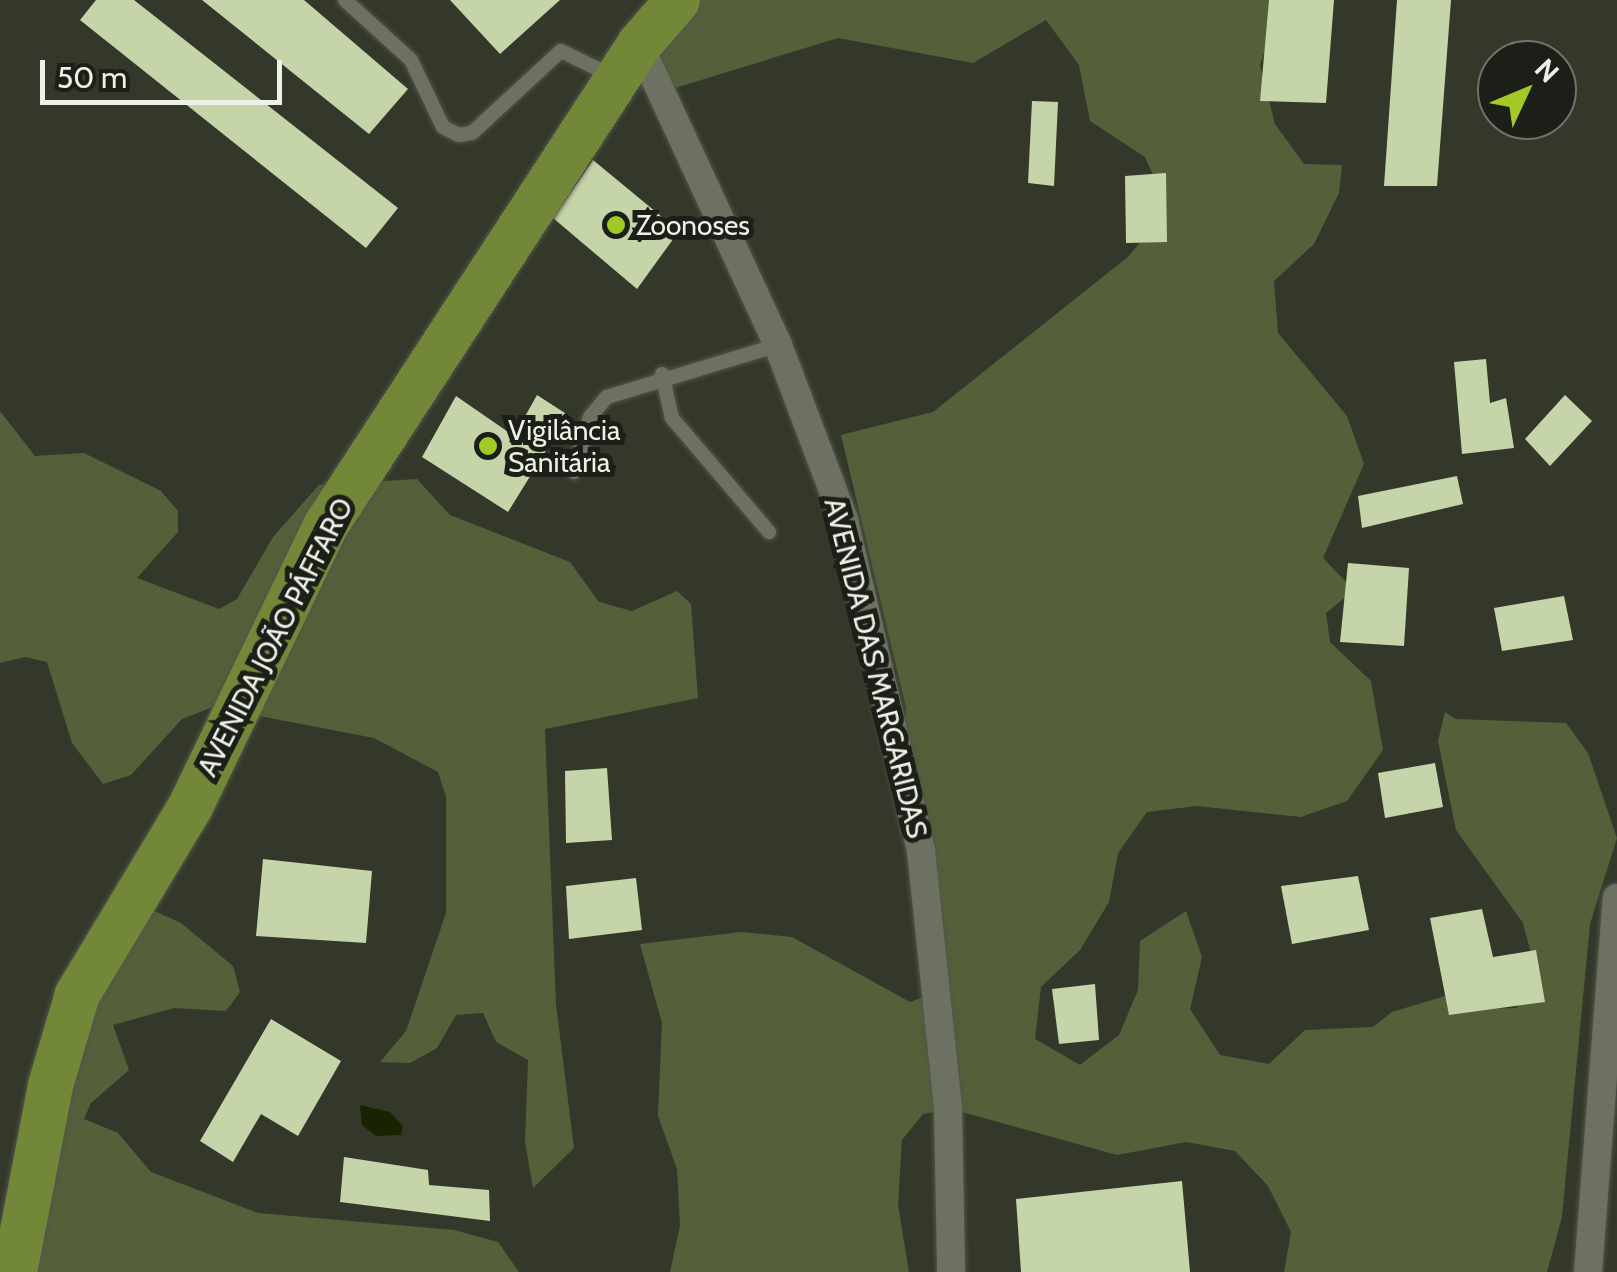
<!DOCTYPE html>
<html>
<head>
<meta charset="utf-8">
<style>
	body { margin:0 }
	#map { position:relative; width:1617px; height:1272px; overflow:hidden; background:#33382a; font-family:Cabin,sans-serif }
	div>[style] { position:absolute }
	.green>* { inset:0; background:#54603a }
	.water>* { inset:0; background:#1a2300 }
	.building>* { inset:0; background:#c6d4a9 }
	.roads { filter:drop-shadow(0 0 2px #52564a) drop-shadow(0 0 2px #52564a) }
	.lane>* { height:14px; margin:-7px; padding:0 7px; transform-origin:7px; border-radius:7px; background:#6c7162 }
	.street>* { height:28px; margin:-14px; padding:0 14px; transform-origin:14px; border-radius:14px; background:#6c7162 }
	.primary>* { height:45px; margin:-22.5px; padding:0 22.5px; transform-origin:22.5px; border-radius:22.5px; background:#738738 }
	.dots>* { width:28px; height:28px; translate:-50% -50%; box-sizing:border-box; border:5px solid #1c1e18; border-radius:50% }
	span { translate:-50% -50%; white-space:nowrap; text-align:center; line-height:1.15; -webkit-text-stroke:10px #1c1e18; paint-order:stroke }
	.poi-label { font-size:28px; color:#eef1e8 }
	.left { translate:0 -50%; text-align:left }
	.street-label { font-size:28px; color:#eef1e8 }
	.north { position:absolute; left:1477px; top:40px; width:100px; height:100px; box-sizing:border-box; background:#1c1e18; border:2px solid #70726b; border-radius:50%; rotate:46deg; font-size:28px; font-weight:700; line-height:40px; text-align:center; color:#eef1e8 }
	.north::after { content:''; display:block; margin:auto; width:35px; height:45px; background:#a3c926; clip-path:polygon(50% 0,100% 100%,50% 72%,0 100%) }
	.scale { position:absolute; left:40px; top:60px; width:242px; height:45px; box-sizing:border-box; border:5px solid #eef1e8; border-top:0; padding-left:12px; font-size:30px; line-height:35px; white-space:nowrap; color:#eef1e8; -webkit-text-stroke:8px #1c1e18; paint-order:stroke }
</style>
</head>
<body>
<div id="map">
	<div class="green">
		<i style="clip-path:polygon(682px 0,1282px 0,1260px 65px,1275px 124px,1304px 164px,1342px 165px,1339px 193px,1314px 244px,1274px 281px,1278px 333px,1347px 416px,1364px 464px,1323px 558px,1354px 590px,1326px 613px,1330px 642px,1371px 681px,1383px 750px,1347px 801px,1301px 817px,1197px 806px,1147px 812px,1118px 853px,1109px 902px,1080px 950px,1041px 987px,1035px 1039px,1080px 1065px,1119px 1035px,1138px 990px,1140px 941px,1186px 911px,1202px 957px,1190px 1009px,1220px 1055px,1269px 1064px,1305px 1030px,1373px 1027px,1392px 1012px,1458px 992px,1475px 1009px,1516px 1008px,1540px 987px,1523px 923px,1456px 830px,1438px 741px,1445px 712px,1456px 719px,1566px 723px,1588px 753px,1617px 838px,1590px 924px,1562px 1217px,1547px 1272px,1284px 1272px,1291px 1232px,1268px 1186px,1235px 1151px,1186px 1142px,1117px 1155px,951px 1109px,923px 1114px,902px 1140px,898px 1205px,909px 1272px,670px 1272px,680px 1226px,677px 1169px,658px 1116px,662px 1023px,640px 944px,741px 932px,792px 937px,910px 1002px,923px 997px,900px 761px,906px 708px,841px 435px,933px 412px,1129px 256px,1156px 222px,1162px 195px,1145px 157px,1090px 121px,1079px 65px,1046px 20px,973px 63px,838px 38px,675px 88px,661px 58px)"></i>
		<i style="clip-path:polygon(0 411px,35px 456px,84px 453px,161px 491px,178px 511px,178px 532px,137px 578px,219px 609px,237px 599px,273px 537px,319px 485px,417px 479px,450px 515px,570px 562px,599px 602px,632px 611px,677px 591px,691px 604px,698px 698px,545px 729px,556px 1004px,574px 1148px,533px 1188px,525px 1142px,528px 1060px,496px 1042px,483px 1013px,456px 1015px,437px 1048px,410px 1063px,380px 1062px,406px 1031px,446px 913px,446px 797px,438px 772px,374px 738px,213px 707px,182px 719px,131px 775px,103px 784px,72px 743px,47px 662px,25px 657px,0 663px)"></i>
		<i style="clip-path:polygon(130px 900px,181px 923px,233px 966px,240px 992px,226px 1011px,174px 1008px,113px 1025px,129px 1070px,91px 1103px,84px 1119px,118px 1133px,151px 1172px,258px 1213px,454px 1230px,498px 1242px,519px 1272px,4px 1272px)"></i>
	</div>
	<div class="water">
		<i style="clip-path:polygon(360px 1105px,390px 1112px,403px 1126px,401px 1135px,376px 1136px,362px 1125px)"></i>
	</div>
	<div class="building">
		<i style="clip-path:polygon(96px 0,134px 0,398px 208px,366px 248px,80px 20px)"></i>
		<i style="clip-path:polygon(202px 0,304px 0,408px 89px,369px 134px)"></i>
		<i style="clip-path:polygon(450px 0,560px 0,500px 54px)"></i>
		<i style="clip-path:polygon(1269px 0,1334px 0,1326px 103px,1260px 101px)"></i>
		<i style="clip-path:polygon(1397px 0,1451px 0,1437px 186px,1384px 186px)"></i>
		<i style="clip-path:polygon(1032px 101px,1058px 102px,1054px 186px,1028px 183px)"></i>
		<i style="clip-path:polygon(593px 160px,679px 231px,637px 289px,553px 218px)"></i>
		<i style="clip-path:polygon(1166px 173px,1167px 242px,1126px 243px,1125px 176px)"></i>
		<i style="clip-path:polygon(1486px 359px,1490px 403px,1506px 398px,1514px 448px,1462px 454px,1454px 362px)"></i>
		<i style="clip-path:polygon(537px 395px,568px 415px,508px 512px,422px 457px,456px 396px,514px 436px)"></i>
		<i style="clip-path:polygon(1565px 395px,1592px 421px,1550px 466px,1525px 439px)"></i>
		<i style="clip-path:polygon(1457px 476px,1463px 504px,1362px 528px,1358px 496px)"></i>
		<i style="clip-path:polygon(1348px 563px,1409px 568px,1404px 646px,1340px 642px)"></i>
		<i style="clip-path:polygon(1564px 596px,1573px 640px,1502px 651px,1494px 608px)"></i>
		<i style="clip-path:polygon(1435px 763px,1443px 807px,1385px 818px,1378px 773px)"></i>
		<i style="clip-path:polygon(607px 768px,612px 840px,566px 843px,565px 771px)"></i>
		<i style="clip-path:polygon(263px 859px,372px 871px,366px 943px,256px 936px)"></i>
		<i style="clip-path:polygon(1358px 876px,1369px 930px,1292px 944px,1281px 886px)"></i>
		<i style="clip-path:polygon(636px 878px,642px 930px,569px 939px,566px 886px)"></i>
		<i style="clip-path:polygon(1482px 909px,1493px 957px,1536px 950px,1545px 1002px,1449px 1015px,1430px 918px)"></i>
		<i style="clip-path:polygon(1095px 984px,1099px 1040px,1059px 1044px,1052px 989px)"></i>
		<i style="clip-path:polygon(271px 1019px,341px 1061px,298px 1136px,261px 1114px,233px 1162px,200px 1141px)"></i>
		<i style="clip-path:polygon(344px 1157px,428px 1170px,429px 1185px,489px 1190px,490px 1221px,340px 1202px)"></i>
		<i style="clip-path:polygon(1182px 1181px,1190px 1272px,1021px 1272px,1016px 1199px)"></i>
	</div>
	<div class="roads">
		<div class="lane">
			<i style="left:345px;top:0;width:89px;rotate:42.3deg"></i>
			<i style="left:411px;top:60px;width:74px;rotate:64.5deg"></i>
			<i style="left:443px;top:127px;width:18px;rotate:27deg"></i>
			<i style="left:459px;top:135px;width:13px;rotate:-9deg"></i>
			<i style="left:472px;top:133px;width:121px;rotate:-42.7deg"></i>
			<i style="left:561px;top:51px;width:57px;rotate:26.1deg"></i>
			<i style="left:662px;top:374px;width:45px;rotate:77.2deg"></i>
			<i style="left:672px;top:418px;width:150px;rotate:49.6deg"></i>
			<i style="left:574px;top:472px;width:57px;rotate:-73.8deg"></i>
			<i style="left:590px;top:417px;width:26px;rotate:-50deg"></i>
			<i style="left:607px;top:397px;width:179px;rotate:-16.9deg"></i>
		</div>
		<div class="street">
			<i style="left:639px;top:44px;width:332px;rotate:65.2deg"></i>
			<i style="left:778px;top:345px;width:187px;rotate:69.3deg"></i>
			<i style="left:844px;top:520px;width:340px;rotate:76.9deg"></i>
			<i style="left:921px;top:851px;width:259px;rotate:84deg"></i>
			<i style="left:948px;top:1109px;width:163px;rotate:88.9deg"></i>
			<i style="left:1588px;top:1272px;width:375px;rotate:-85.6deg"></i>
		</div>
		<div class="primary">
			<i style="left:14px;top:1272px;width:190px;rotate:-79.1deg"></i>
			<i style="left:50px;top:1085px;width:95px;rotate:-73.5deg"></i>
			<i style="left:77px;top:994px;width:219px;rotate:-59deg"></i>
			<i style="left:190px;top:806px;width:313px;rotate:-64.3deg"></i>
			<i style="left:326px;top:524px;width:573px;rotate:-56.89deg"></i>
			<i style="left:639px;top:44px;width:58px;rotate:-49.2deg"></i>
		</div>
	</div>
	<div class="dots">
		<i style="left:616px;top:225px;background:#a3c926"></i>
		<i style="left:488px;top:446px;background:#a3c926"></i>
	</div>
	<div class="poi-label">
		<span class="left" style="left:636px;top:225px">Zoonoses</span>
		<span class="left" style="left:508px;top:446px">Vigilância<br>Sanitária</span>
	</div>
	<div class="street-label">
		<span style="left:275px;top:637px;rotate:-63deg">AVENIDA JOÃO PÁFFARO</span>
		<span style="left:876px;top:668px;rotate:76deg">AVENIDA DAS MARGARIDAS</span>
	</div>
	<div class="north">N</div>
	<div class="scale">50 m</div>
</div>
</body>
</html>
